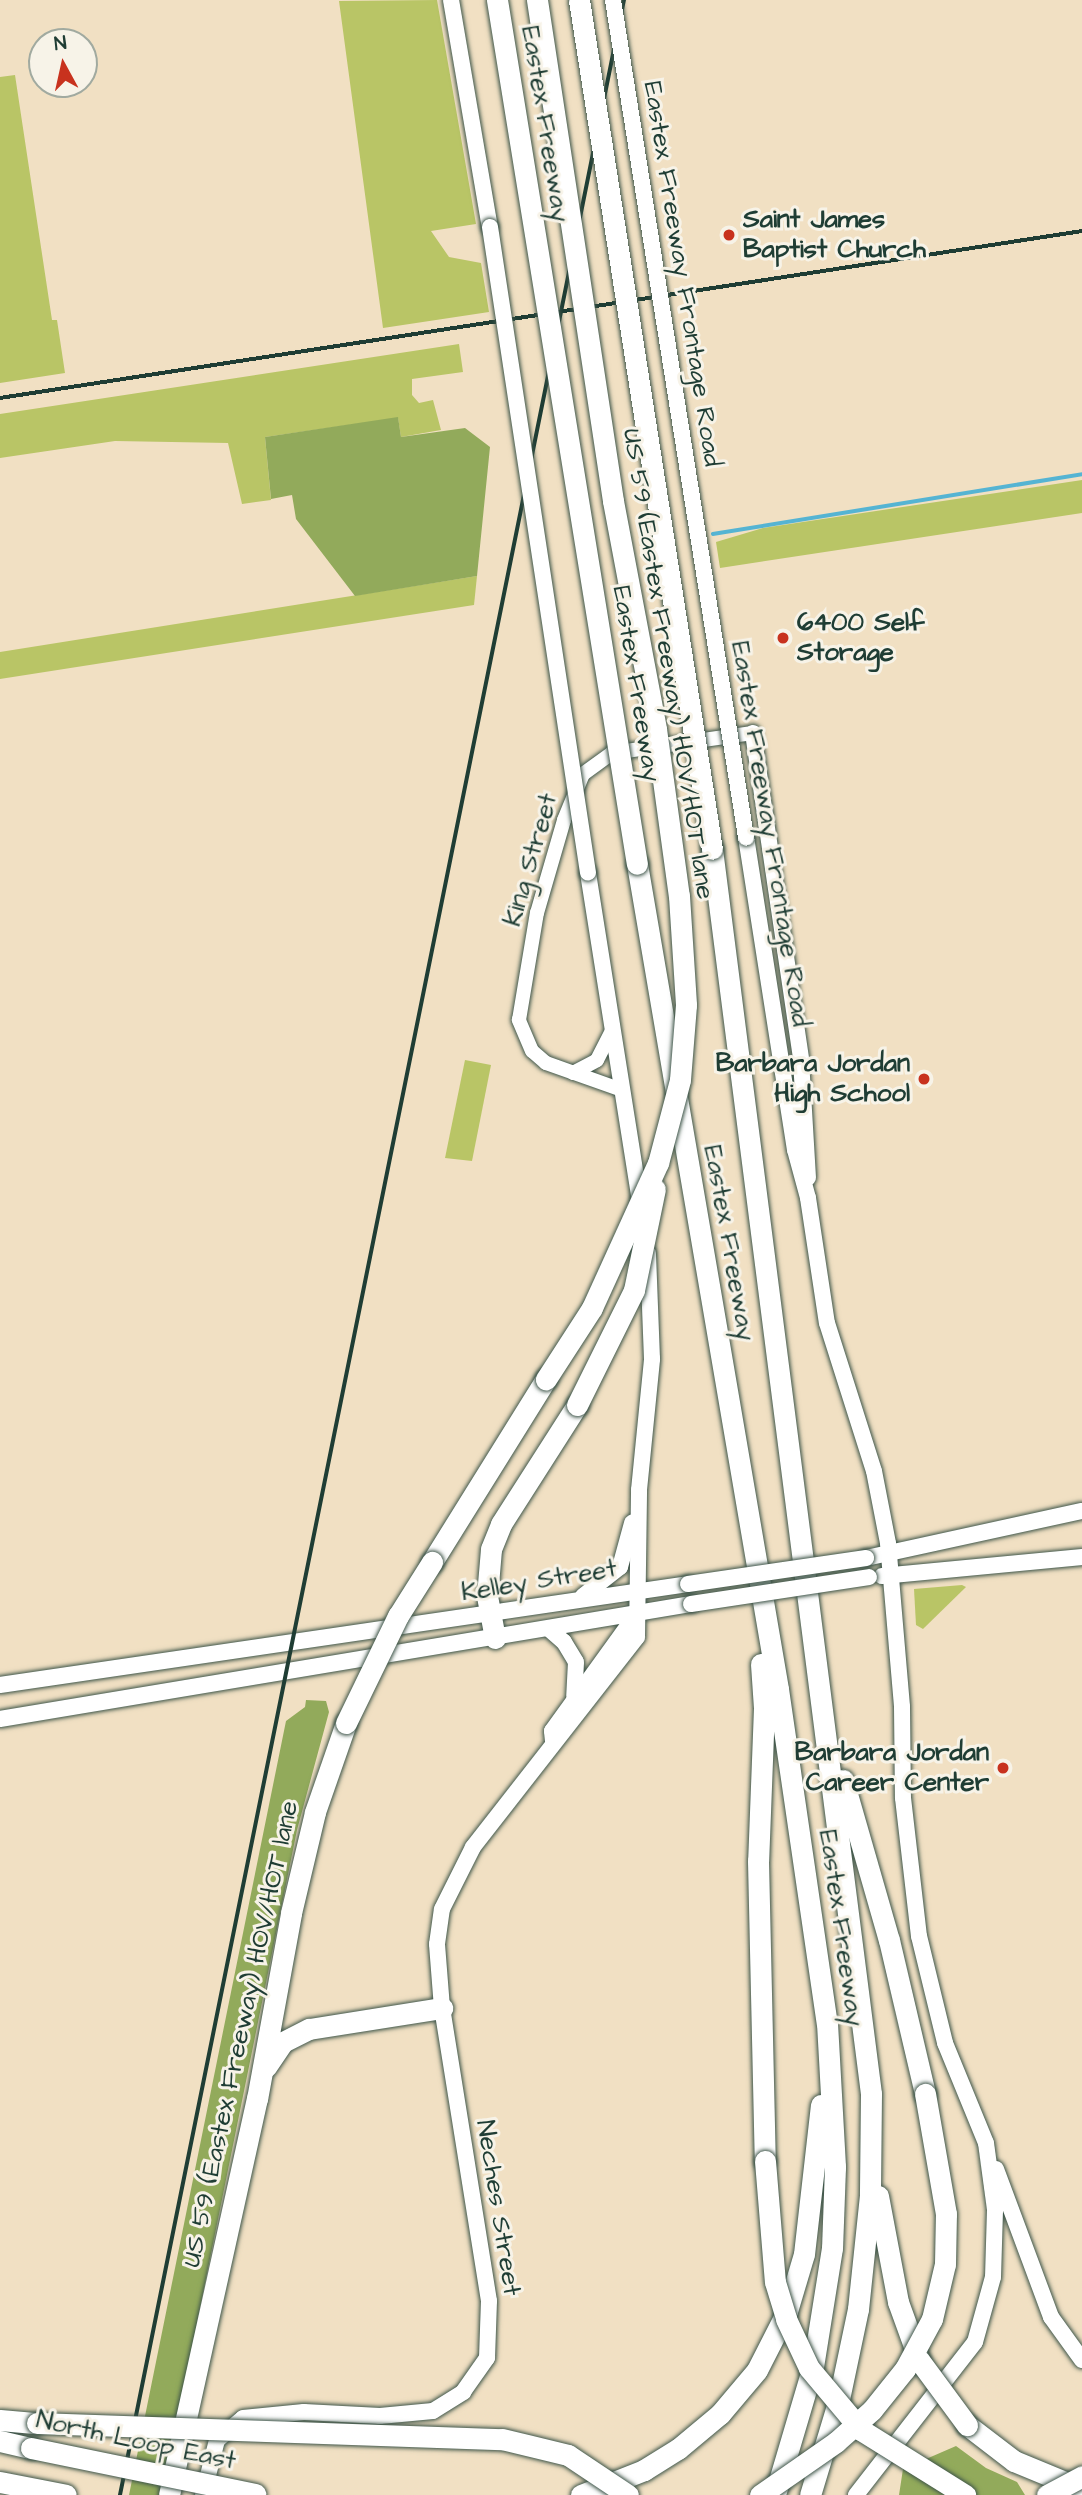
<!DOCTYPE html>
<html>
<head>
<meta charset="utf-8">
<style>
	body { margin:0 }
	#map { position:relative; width:1082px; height:2495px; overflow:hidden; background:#f1e0c3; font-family:"Architects Daughter",sans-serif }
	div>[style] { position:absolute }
	.green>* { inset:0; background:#b9c566 }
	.forest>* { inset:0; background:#92aa5b }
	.stream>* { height:3.5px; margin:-1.75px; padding:0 1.75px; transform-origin:1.75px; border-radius:1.75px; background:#55b4d3 }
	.roads { filter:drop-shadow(0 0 2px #3e5549) drop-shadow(0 0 2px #3e5549) }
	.tertiary>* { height:14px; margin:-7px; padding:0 7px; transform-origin:7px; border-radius:7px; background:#fff }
	.secondary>* { height:16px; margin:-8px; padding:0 8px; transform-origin:8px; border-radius:8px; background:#fff }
	.motorway>* { height:21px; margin:-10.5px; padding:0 10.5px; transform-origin:10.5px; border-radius:10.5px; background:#fff }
	.rail>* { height:3.5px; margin:-1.75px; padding:0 1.75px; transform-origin:1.75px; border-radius:1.75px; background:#1f3d34 }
	.bridges { filter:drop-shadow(0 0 2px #3e5549) drop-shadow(0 0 2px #3e5549) }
	.secondary-bridge>* { height:16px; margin:-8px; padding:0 8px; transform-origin:8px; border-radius:8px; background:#fff }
	.motorway-bridge>* { height:21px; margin:-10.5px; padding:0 10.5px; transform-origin:10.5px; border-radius:10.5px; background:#fff }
	.dots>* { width:19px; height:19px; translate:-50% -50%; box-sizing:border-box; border:4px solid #f7f3e8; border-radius:50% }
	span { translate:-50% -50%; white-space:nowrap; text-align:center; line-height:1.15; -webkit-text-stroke:6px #f7f3e8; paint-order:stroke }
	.street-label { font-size:26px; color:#1f3d34 }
	.poi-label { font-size:26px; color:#1f3d34; font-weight:700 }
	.left { translate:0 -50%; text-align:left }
	.right { translate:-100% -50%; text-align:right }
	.north { position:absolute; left:28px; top:28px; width:70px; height:70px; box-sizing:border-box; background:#f7f3e8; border:2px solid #a1aaa0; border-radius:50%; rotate:352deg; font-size:19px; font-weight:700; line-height:28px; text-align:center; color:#1f3d34 }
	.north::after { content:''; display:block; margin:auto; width:24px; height:32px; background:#c8321e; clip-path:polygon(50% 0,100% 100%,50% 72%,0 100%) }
</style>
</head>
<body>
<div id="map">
	<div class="green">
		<i style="clip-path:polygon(437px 0,476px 224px,431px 231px,449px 257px,481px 263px,489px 312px,383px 328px,339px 1px)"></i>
		<i style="clip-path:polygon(15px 75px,52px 320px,57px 320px,65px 373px,0 383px,0 77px)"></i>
		<i style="clip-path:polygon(459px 344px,463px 372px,412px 379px,412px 395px,419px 403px,433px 400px,441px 430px,401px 437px,398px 418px,265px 437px,271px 500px,242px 504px,228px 443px,115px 441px,0 458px,0 414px)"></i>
		<i style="clip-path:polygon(1082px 480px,1082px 513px,720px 568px,716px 542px,763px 528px)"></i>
		<i style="clip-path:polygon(477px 576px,474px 605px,0 679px,0 652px)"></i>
		<i style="clip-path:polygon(465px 1060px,491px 1065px,472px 1161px,445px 1158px)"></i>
		<i style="clip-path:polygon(962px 1585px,966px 1587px,923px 1629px,916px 1625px,914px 1589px)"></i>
	</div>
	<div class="forest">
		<i style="clip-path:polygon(398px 417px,401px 437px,465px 428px,490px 447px,477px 576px,355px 596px,296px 519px,292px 495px,271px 499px,265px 437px)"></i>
		<i style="clip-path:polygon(306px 1700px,326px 1701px,329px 1712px,297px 1830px,162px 2495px,129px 2495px,286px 1721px,305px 1707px)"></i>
		<i style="clip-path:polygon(956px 2446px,986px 2468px,1017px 2482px,1025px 2495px,899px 2495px,903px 2469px)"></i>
	</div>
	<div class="stream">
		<i style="left:713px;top:534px;width:374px;rotate:-9.2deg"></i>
	</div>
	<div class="roads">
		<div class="tertiary">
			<i style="left:573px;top:1073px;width:27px;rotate:-28deg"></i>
			<i style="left:597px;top:1060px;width:35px;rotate:-63deg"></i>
			<i style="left:622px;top:1090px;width:81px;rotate:-160.4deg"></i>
			<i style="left:546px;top:1063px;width:18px;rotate:-139deg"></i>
			<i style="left:532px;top:1051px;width:34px;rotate:-113deg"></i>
			<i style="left:519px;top:1020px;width:109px;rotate:-80.5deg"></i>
			<i style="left:537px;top:913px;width:97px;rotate:-73.8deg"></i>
			<i style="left:564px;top:820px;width:50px;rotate:-67.6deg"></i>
			<i style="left:583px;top:774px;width:36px;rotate:-36deg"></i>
			<i style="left:612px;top:753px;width:142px;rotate:-8.1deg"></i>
		</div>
		<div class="secondary">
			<i style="left:451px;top:0;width:230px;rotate:80.3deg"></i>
			<i style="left:753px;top:733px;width:331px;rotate:81.6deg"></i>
			<i style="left:801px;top:1060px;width:118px;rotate:86.6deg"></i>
			<i style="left:746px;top:837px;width:317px;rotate:81.1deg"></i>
			<i style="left:795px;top:1150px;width:50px;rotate:74.8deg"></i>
			<i style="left:808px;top:1198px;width:126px;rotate:81.4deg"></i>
			<i style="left:827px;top:1323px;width:155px;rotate:72.4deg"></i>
			<i style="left:874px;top:1471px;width:73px;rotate:79deg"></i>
			<i style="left:888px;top:1543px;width:165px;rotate:85.1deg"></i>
			<i style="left:902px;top:1707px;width:91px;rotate:89.4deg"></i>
			<i style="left:903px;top:1798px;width:139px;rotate:83.4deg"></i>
			<i style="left:919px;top:1936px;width:110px;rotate:76.3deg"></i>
			<i style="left:945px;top:2043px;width:108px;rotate:67.7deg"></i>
			<i style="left:986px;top:2143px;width:68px;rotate:82.3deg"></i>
			<i style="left:995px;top:2210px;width:67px;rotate:91.7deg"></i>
			<i style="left:993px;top:2277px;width:67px;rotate:105.5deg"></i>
			<i style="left:975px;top:2342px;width:194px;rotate:127.9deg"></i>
			<i style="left:588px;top:873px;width:334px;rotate:81deg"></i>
			<i style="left:866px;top:1558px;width:221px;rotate:-12.3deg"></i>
			<i style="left:882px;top:1576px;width:201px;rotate:-5.4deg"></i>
			<i style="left:583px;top:1596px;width:47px;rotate:-38.1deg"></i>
			<i style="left:620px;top:1567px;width:46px;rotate:-74.7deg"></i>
			<i style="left:549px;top:1629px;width:20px;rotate:41deg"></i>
			<i style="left:564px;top:1642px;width:23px;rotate:59deg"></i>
			<i style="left:576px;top:1662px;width:34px;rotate:93deg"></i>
			<i style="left:0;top:1685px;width:695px;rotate:-8.35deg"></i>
			<i style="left:0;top:1719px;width:701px;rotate:-9.45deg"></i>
			<i style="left:553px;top:1741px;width:10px;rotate:-96deg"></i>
			<i style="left:552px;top:1731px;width:145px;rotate:-54.2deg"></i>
			<i style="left:996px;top:2169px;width:158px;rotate:69.6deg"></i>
			<i style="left:1051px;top:2317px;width:53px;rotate:54.2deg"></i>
			<i style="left:203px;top:2495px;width:57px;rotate:-75.7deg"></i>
			<i style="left:217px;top:2440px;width:34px;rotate:-40deg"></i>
			<i style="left:243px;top:2418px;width:61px;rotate:-5.6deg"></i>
			<i style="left:304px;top:2412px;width:76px;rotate:3deg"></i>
			<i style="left:380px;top:2416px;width:53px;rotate:-5.4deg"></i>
			<i style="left:433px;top:2411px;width:36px;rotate:-32deg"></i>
			<i style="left:463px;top:2392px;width:42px;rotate:-54.8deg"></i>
			<i style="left:487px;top:2358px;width:57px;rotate:-88deg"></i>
			<i style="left:489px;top:2301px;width:297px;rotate:-99.1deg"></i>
			<i style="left:442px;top:2008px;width:64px;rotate:-94.5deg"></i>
			<i style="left:437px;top:1944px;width:35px;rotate:-82deg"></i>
			<i style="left:442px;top:1909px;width:69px;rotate:-63.4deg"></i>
			<i style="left:473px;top:1847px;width:266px;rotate:-52deg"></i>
			<i style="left:637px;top:1637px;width:147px;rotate:-89.2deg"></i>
			<i style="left:639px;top:1490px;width:132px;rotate:-84.3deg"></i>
			<i style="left:652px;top:1359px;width:106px;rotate:-92.2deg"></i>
		</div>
		<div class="motorway">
			<i style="left:712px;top:849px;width:1255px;rotate:82.72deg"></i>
			<i style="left:871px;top:2094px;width:101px;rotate:90.6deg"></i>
			<i style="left:870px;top:2195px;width:115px;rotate:96deg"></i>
			<i style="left:858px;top:2309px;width:92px;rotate:101.9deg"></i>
			<i style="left:839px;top:2399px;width:100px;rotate:106.8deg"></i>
			<i style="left:637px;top:864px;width:837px;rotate:80.3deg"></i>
			<i style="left:778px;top:1689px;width:338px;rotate:81.7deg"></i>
			<i style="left:827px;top:2023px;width:144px;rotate:86.8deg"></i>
			<i style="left:835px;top:2167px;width:81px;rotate:92.1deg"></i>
			<i style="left:832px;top:2248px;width:120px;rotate:99.1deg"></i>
			<i style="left:813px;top:2366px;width:130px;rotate:106.5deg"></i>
			<i style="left:432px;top:1562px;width:216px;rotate:-58.1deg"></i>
			<i style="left:495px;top:1638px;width:43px;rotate:-100.8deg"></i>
			<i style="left:487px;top:1596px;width:47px;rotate:-85.1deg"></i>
			<i style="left:491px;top:1549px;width:27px;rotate:-68deg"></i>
			<i style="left:501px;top:1524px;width:141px;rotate:-57.4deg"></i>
			<i style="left:761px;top:1664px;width:44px;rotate:86.1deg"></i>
			<i style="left:764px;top:1708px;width:153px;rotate:92.2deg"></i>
			<i style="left:758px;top:1861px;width:300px;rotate:88.7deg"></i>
			<i style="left:843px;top:1780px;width:166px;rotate:74deg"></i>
			<i style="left:889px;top:1940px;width:158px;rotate:76.8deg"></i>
			<i style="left:266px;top:2067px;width:30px;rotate:-56deg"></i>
			<i style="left:283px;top:2042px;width:29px;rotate:-27deg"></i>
			<i style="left:309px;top:2029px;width:135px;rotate:-9deg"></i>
			<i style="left:878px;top:2196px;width:108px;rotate:79.3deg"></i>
			<i style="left:898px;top:2302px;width:62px;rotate:70.1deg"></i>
			<i style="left:0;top:2420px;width:37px;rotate:5deg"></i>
			<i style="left:967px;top:2425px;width:59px;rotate:37.5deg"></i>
			<i style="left:1014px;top:2461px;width:74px;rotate:22.4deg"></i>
			<i style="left:0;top:2441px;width:32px;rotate:13deg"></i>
			<i style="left:0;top:2482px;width:67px;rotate:11.1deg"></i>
			<i style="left:169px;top:2495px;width:406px;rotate:-77.5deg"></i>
			<i style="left:257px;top:2099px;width:189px;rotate:-79.6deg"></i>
			<i style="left:291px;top:1913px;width:104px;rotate:-76.6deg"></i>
			<i style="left:315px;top:1812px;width:94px;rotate:-70.8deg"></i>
			<i style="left:581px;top:2495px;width:68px;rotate:-21.6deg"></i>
			<i style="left:644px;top:2470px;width:40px;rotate:-32deg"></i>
			<i style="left:678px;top:2449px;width:55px;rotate:-39.8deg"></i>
			<i style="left:720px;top:2414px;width:57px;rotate:-49.9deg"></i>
			<i style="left:757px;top:2370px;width:66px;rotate:-63deg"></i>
			<i style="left:787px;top:2311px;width:59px;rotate:-73.4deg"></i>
			<i style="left:804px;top:2254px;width:150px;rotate:-83.5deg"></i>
		</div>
	</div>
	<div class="rail">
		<i style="left:0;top:398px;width:1095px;rotate:-8.77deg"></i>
		<i style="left:120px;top:2495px;width:2545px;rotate:-78.58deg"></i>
	</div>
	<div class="bridges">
		<div class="secondary-bridge">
			<i style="left:613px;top:0;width:848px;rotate:80.97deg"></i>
			<i style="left:490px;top:227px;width:653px;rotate:81.37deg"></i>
			<i style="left:688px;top:1584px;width:180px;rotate:-8.3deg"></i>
			<i style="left:691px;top:1604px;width:180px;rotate:-8.6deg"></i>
		</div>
		<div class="motorway-bridge">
			<i style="left:497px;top:0;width:875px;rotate:80.8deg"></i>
			<i style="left:537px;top:0;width:507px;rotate:81.37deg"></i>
			<i style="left:613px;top:501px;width:232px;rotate:79.3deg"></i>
			<i style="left:656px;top:729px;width:169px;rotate:82.2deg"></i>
			<i style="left:679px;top:896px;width:109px;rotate:86.3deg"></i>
			<i style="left:686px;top:1005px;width:75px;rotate:94.6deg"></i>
			<i style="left:680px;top:1080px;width:86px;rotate:104.8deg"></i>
			<i style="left:658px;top:1163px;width:159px;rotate:114.5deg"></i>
			<i style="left:592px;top:1308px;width:85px;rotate:122.9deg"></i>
			<i style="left:579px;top:0;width:859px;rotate:81.1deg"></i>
			<i style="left:577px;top:1405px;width:128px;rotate:-63.6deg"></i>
			<i style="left:634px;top:1290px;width:103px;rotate:-78.3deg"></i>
			<i style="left:346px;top:1723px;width:119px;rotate:-64.1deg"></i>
			<i style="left:398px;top:1616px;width:64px;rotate:-57.8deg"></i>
			<i style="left:765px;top:2161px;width:121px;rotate:85.3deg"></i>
			<i style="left:775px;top:2282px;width:39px;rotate:73deg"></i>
			<i style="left:786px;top:2319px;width:54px;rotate:64.9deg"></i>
			<i style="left:809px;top:2368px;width:81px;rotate:50deg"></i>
			<i style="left:861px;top:2430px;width:123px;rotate:32deg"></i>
			<i style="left:919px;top:2360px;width:81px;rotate:53.6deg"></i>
			<i style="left:37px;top:2423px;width:465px;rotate:2deg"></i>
			<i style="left:502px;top:2439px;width:68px;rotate:13.6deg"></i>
			<i style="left:568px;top:2455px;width:72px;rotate:33.7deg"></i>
			<i style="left:31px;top:2448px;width:229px;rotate:11.6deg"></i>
			<i style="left:760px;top:2495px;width:93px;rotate:-34.9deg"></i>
			<i style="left:836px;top:2442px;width:48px;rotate:-41.6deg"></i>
			<i style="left:872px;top:2410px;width:53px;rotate:-51.2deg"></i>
			<i style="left:905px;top:2369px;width:57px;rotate:-61.6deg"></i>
			<i style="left:932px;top:2319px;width:57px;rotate:-76.7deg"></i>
			<i style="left:945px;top:2264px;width:50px;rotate:-88.9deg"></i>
			<i style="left:946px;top:2214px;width:122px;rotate:-99.9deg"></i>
			<i style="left:1047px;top:2495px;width:40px;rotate:-28deg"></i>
		</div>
	</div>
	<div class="dots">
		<i style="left:729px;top:235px;background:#c8321e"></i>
		<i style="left:783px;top:638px;background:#c8321e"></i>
		<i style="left:924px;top:1079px;background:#c8321e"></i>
		<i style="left:1003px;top:1768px;background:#c8321e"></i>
	</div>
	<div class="street-label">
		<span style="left:545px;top:124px;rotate:81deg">Eastex Freeway</span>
		<span style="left:682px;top:274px;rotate:81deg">Eastex Freeway Frontage Road</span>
		<span style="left:668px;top:664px;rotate:81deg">US 59 (Eastex Freeway) HOV/HOT lane</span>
		<span style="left:636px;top:684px;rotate:81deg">Eastex Freeway</span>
		<span style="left:770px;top:834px;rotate:81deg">Eastex Freeway Frontage Road</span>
		<span style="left:531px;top:860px;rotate:-74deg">King Street</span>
		<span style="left:729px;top:1243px;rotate:80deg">Eastex Freeway</span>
		<span style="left:539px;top:1581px;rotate:-9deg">Kelley Street</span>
		<span style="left:841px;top:1928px;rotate:82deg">Eastex Freeway</span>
		<span style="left:241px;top:2034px;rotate:-78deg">US 59 (Eastex Freeway) HOV/HOT lane</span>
		<span style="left:498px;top:2208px;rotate:81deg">Neches Street</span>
		<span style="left:136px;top:2441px;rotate:12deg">North Loop East</span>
	</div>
	<div class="poi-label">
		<span class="left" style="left:743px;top:235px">Saint James<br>Baptist Church</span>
		<span class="left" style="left:797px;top:638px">6400 Self<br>Storage</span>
		<span class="right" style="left:910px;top:1079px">Barbara Jordan<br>High School</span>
		<span class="right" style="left:989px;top:1768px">Barbara Jordan<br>Career Center</span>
	</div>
	<div class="north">N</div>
</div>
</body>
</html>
